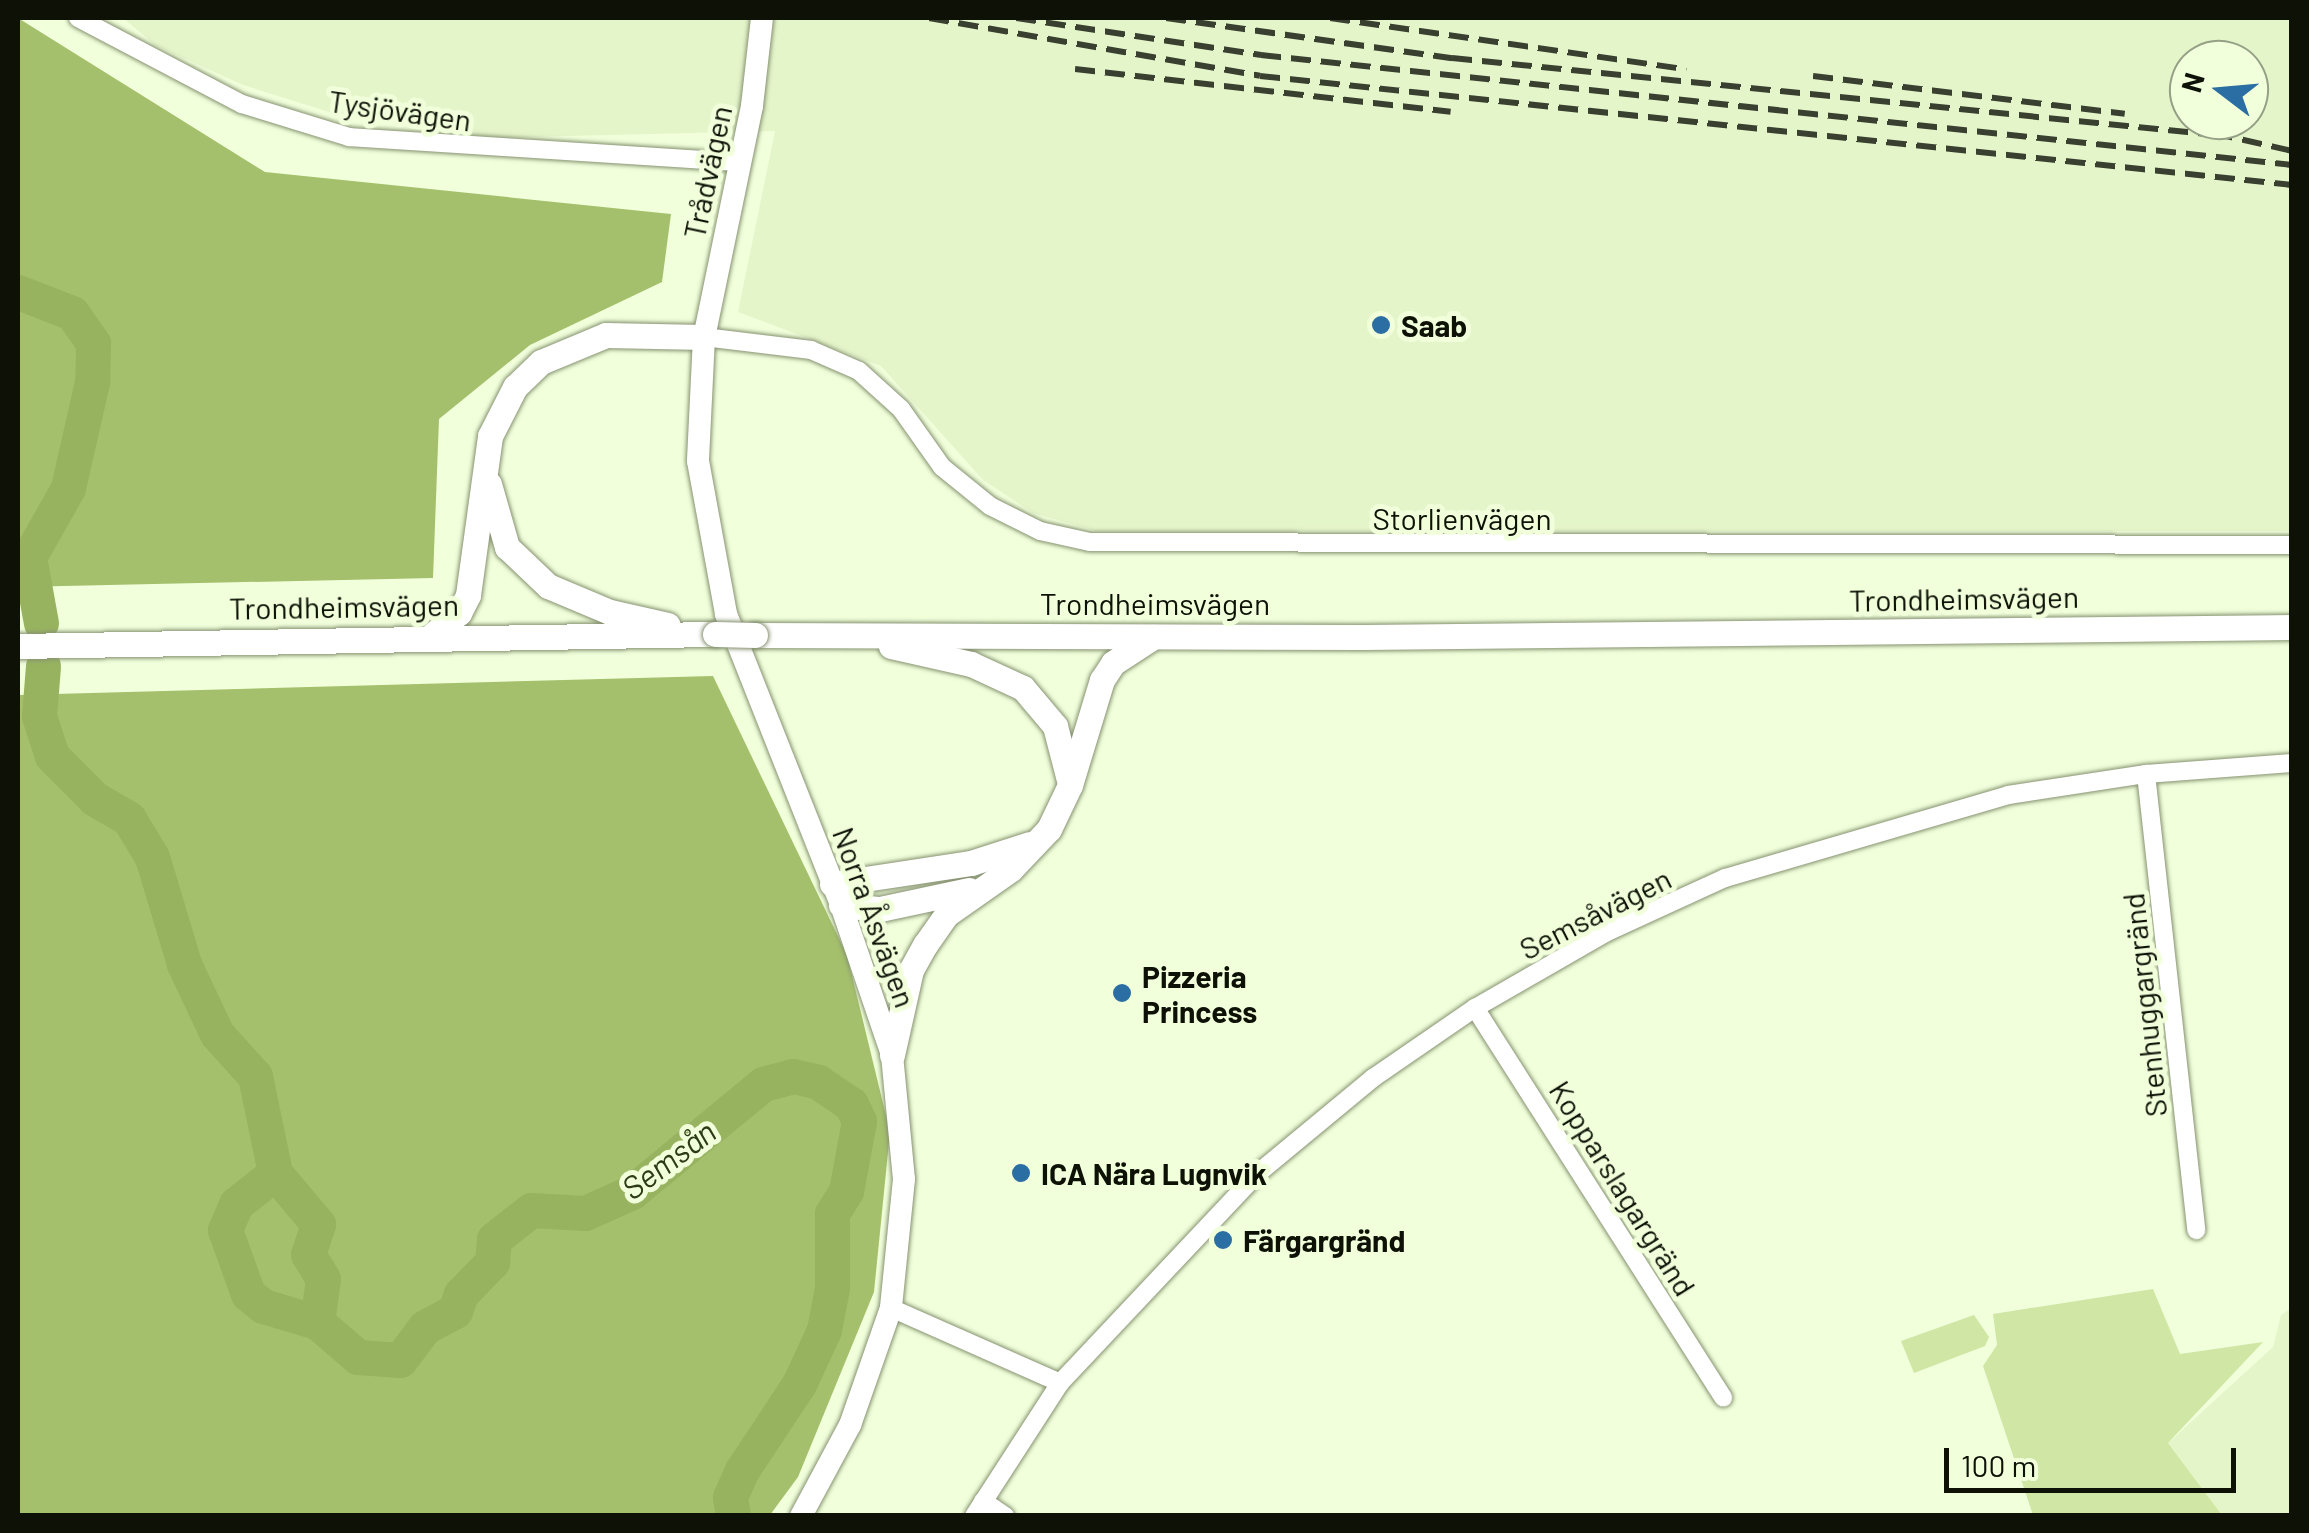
<!DOCTYPE html>
<html>
<head>
<meta charset="utf-8">
<style>
	body { margin:0 }
	#map { position:relative; width:2309px; height:1533px; overflow:hidden; background:#f1ffdb; font-family:Barlow,sans-serif }
	div>[style] { position:absolute }
	.built>* { inset:0; background:#e5f5ca }
	.green>* { inset:0; background:#cfe6a4 }
	.forest>* { inset:0; background:#a4c06c }
	.river>* { height:35px; margin:-17.5px; padding:0 17.5px; transform-origin:17.5px; border-radius:17.5px; background:#97b360 }
	.roads { filter:drop-shadow(0 0 2px #869271) drop-shadow(0 0 2px #869271) }
	.minor>* { height:18px; margin:-9px; padding:0 9px; transform-origin:9px; border-radius:9px; background:#fff }
	.tertiary>* { height:22px; margin:-11px; padding:0 11px; transform-origin:11px; border-radius:11px; background:#fff }
	.secondary>* { height:25px; margin:-12.5px; padding:0 12.5px; transform-origin:12.5px; border-radius:12.5px; background:#fff }
	.rail>* { height:6px; margin-top:-3px; transform-origin:0; background:repeating-linear-gradient(90deg,#3a4030 0 20px,transparent 0 30px) }
	.bridges { filter:drop-shadow(0 0 2px #869271) drop-shadow(0 0 2px #869271) }
	.secondary-bridge>* { height:25px; margin:-12.5px; padding:0 12.5px; transform-origin:12.5px; border-radius:12.5px; background:#fff }
	.dots>* { width:28px; height:28px; translate:-50% -50%; box-sizing:border-box; border:5px solid #f1ffdb; border-radius:50% }
	span { translate:-50% -50%; white-space:nowrap; text-align:center; line-height:1.15; -webkit-text-stroke:10px #f1ffdb; paint-order:stroke }
	.street-label { font-size:30px; color:#0d1106 }
	.poi-label { font-size:30px; color:#0d1106; font-weight:700 }
	.left { translate:0 -50%; text-align:left }
	.water-label { font-size:32px; color:#2f3a17; font-style:italic }
	.frame { position:absolute; inset:0; border:20px solid #0d1106; pointer-events:none }
	.north { position:absolute; left:2169px; top:40px; width:100px; height:100px; box-sizing:border-box; background:#f1ffdb; border:2px solid #96a086; border-radius:50%; rotate:286deg; font-size:28px; font-weight:700; line-height:40px; text-align:center; color:#0d1106 }
	.north::after { content:''; display:block; margin:auto; width:35px; height:45px; background:#2b6ea3; clip-path:polygon(50% 0,100% 100%,50% 72%,0 100%) }
	.scale { position:absolute; left:1944px; top:1448px; width:292px; height:45px; box-sizing:border-box; border:5px solid #0d1106; border-top:0; padding-left:12px; font-size:30px; line-height:35px; white-space:nowrap; color:#0d1106; -webkit-text-stroke:8px #f1ffdb; paint-order:stroke }
</style>
</head>
<body>
<div id="map">
	<div class="built">
		<i style="clip-path:polygon(evenodd,123px 18px,2291px 18px,2291px 531px,1096px 531px,1033px 513px,983px 480px,881px 366px,738px 312px,775px 131px,485px 138px,332px 113px,243px 85px,155px 45px,123px 18px,2189px 60px,2249px 60px,2249px 120px,2189px 120px,2189px 60px)"></i>
		<i style="clip-path:polygon(2291px 1308px,2291px 1514px,2222px 1515px,2168px 1443px,2273px 1347px,2281px 1315px)"></i>
	</div>
	<div class="green">
		<i style="clip-path:polygon(2153px 1289px,2180px 1354px,2263px 1342px,2168px 1443px,2222px 1515px,2033px 1515px,1983px 1366px,1997px 1345px,1993px 1314px)"></i>
		<i style="clip-path:polygon(1974px 1315px,1989px 1337px,1985px 1346px,1914px 1373px,1901px 1341px)"></i>
	</div>
	<div class="forest">
		<i style="clip-path:polygon(18px 18px,265px 172px,671px 214px,662px 282px,530px 345px,439px 419px,433px 578px,18px 587px)"></i>
		<i style="clip-path:polygon(713px 676px,847px 955px,890px 1132px,874px 1292px,798px 1477px,770px 1515px,18px 1515px,18px 695px)"></i>
	</div>
	<div class="river">
		<i style="left:18px;top:292px;width:58px;rotate:21.3deg"></i>
		<i style="left:72px;top:313px;width:37px;rotate:55deg"></i>
		<i style="left:93px;top:343px;width:39px;rotate:91deg"></i>
		<i style="left:92px;top:382px;width:109px;rotate:102.8deg"></i>
		<i style="left:68px;top:488px;width:79px;rotate:119.5deg"></i>
		<i style="left:29px;top:557px;width:67px;rotate:79.7deg"></i>
		<i style="left:43px;top:666px;width:50px;rotate:94.6deg"></i>
		<i style="left:39px;top:716px;width:42px;rotate:72deg"></i>
		<i style="left:52px;top:756px;width:61px;rotate:45deg"></i>
		<i style="left:95px;top:799px;width:39px;rotate:30deg"></i>
		<i style="left:129px;top:819px;width:44px;rotate:58.8deg"></i>
		<i style="left:152px;top:857px;width:112px;rotate:73.3deg"></i>
		<i style="left:184px;top:964px;width:77px;rotate:64.8deg"></i>
		<i style="left:217px;top:1034px;width:57px;rotate:47.9deg"></i>
		<i style="left:255px;top:1076px;width:99px;rotate:78.3deg"></i>
		<i style="left:275px;top:1173px;width:50px;rotate:141.5deg"></i>
		<i style="left:236px;top:1204px;width:28px;rotate:113deg"></i>
		<i style="left:225px;top:1230px;width:68px;rotate:70.2deg"></i>
		<i style="left:248px;top:1294px;width:19px;rotate:39deg"></i>
		<i style="left:263px;top:1306px;width:56px;rotate:16.5deg"></i>
		<i style="left:317px;top:1322px;width:54px;rotate:40.5deg"></i>
		<i style="left:358px;top:1357px;width:42px;rotate:4.1deg"></i>
		<i style="left:400px;top:1360px;width:41px;rotate:-52.9deg"></i>
		<i style="left:425px;top:1327px;width:34px;rotate:-28deg"></i>
		<i style="left:455px;top:1311px;width:18px;rotate:-71deg"></i>
		<i style="left:461px;top:1294px;width:45px;rotate:-45.9deg"></i>
		<i style="left:492px;top:1262px;width:23px;rotate:-85deg"></i>
		<i style="left:494px;top:1239px;width:47px;rotate:-38.1deg"></i>
		<i style="left:531px;top:1210px;width:54px;rotate:3.2deg"></i>
		<i style="left:585px;top:1213px;width:51px;rotate:-24.1deg"></i>
		<i style="left:632px;top:1192px;width:170px;rotate:-39.5deg"></i>
		<i style="left:763px;top:1084px;width:31px;rotate:-15deg"></i>
		<i style="left:793px;top:1076px;width:26px;rotate:13deg"></i>
		<i style="left:818px;top:1082px;width:40px;rotate:34deg"></i>
		<i style="left:851px;top:1104px;width:19px;rotate:65deg"></i>
		<i style="left:859px;top:1121px;width:71px;rotate:100.5deg"></i>
		<i style="left:846px;top:1191px;width:26px;rotate:122deg"></i>
		<i style="left:832px;top:1213px;width:75px;rotate:90deg"></i>
		<i style="left:832px;top:1288px;width:43px;rotate:100.8deg"></i>
		<i style="left:824px;top:1330px;width:60px;rotate:114.8deg"></i>
		<i style="left:799px;top:1384px;width:103px;rotate:123.5deg"></i>
		<i style="left:742px;top:1470px;width:30px;rotate:114deg"></i>
		<i style="left:730px;top:1497px;width:19px;rotate:81deg"></i>
		<i style="left:275px;top:1173px;width:67px;rotate:49.9deg"></i>
		<i style="left:318px;top:1224px;width:32px;rotate:108deg"></i>
		<i style="left:308px;top:1254px;width:29px;rotate:59deg"></i>
		<i style="left:323px;top:1279px;width:43px;rotate:97.9deg"></i>
	</div>
	<div class="roads">
		<div class="minor">
			<i style="left:78px;top:18px;width:185px;rotate:27.7deg"></i>
			<i style="left:242px;top:104px;width:112px;rotate:17.1deg"></i>
			<i style="left:349px;top:137px;width:392px;rotate:3.7deg"></i>
			<i style="left:704px;top:337px;width:108px;rotate:6.9deg"></i>
			<i style="left:811px;top:350px;width:52px;rotate:23.6deg"></i>
			<i style="left:859px;top:371px;width:57px;rotate:42.1deg"></i>
			<i style="left:901px;top:409px;width:71px;rotate:54.7deg"></i>
			<i style="left:942px;top:467px;width:62px;rotate:39.1deg"></i>
			<i style="left:990px;top:506px;width:56px;rotate:26.6deg"></i>
			<i style="left:1040px;top:531px;width:51px;rotate:12.4deg"></i>
			<i style="left:1090px;top:542px;width:1202px;rotate:0.14deg"></i>
			<i style="left:2146px;top:774px;width:459px;rotate:83.7deg"></i>
			<i style="left:1475px;top:1008px;width:462px;rotate:57.5deg"></i>
			<i style="left:891px;top:1308px;width:185px;rotate:23.9deg"></i>
			<i style="left:983px;top:1501px;width:27px;rotate:34deg"></i>
			<i style="left:974px;top:1516px;width:158px;rotate:-57.1deg"></i>
			<i style="left:1060px;top:1383px;width:287px;rotate:-46.7deg"></i>
			<i style="left:1257px;top:1174px;width:151px;rotate:-39.6deg"></i>
			<i style="left:1373px;top:1078px;width:124px;rotate:-34.5deg"></i>
			<i style="left:1475px;top:1008px;width:152px;rotate:-29.9deg"></i>
			<i style="left:1607px;top:932px;width:130px;rotate:-24.6deg"></i>
			<i style="left:1725px;top:878px;width:295px;rotate:-16.3deg"></i>
			<i style="left:2008px;top:795px;width:140px;rotate:-8.7deg"></i>
			<i style="left:2146px;top:774px;width:146px;rotate:-4.3deg"></i>
		</div>
		<div class="tertiary">
			<i style="left:762px;top:18px;width:89px;rotate:96.5deg"></i>
			<i style="left:752px;top:106px;width:236px;rotate:101.7deg"></i>
			<i style="left:704px;top:337px;width:124px;rotate:92.8deg"></i>
			<i style="left:698px;top:461px;width:156px;rotate:79.6deg"></i>
			<i style="left:726px;top:614px;width:313px;rotate:68.4deg"></i>
			<i style="left:841px;top:905px;width:158px;rotate:71.2deg"></i>
			<i style="left:892px;top:1055px;width:125px;rotate:84.5deg"></i>
			<i style="left:904px;top:1179px;width:130px;rotate:95.8deg"></i>
			<i style="left:891px;top:1308px;width:124px;rotate:109.3deg"></i>
			<i style="left:850px;top:1425px;width:103px;rotate:118.3deg"></i>
		</div>
		<div class="secondary">
			<i style="left:489px;top:484px;width:66px;rotate:74.1deg"></i>
			<i style="left:507px;top:547px;width:57px;rotate:43.6deg"></i>
			<i style="left:548px;top:586px;width:67px;rotate:22.8deg"></i>
			<i style="left:610px;top:612px;width:59px;rotate:12.6deg"></i>
			<i style="left:755px;top:635px;width:609px;rotate:0.19deg"></i>
			<i style="left:1364px;top:637px;width:928px;rotate:-0.62deg"></i>
			<i style="left:430px;top:637px;width:38px;rotate:-40deg"></i>
			<i style="left:459px;top:613px;width:20px;rotate:-63deg"></i>
			<i style="left:468px;top:595px;width:161px;rotate:-82.1deg"></i>
			<i style="left:490px;top:436px;width:55px;rotate:-63deg"></i>
			<i style="left:515px;top:387px;width:36px;rotate:-44deg"></i>
			<i style="left:541px;top:362px;width:70px;rotate:-22.6deg"></i>
			<i style="left:606px;top:335px;width:98px;rotate:1.2deg"></i>
			<i style="left:18px;top:646px;width:697px;rotate:-0.99deg"></i>
			<i style="left:891px;top:646px;width:82px;rotate:12.7deg"></i>
			<i style="left:971px;top:664px;width:57px;rotate:24.8deg"></i>
			<i style="left:1023px;top:688px;width:50px;rotate:49.9deg"></i>
			<i style="left:1055px;top:726px;width:56px;rotate:75.5deg"></i>
			<i style="left:832px;top:884px;width:141px;rotate:-8.6deg"></i>
			<i style="left:971px;top:863px;width:62px;rotate:-17.9deg"></i>
			<i style="left:841px;top:905px;width:39px;rotate:6deg"></i>
			<i style="left:880px;top:909px;width:91px;rotate:-12.1deg"></i>
			<i style="left:892px;top:1055px;width:87px;rotate:-77.4deg"></i>
			<i style="left:911px;top:970px;width:29px;rotate:-61deg"></i>
			<i style="left:925px;top:945px;width:38px;rotate:-55deg"></i>
			<i style="left:947px;top:914px;width:78px;rotate:-35.1deg"></i>
			<i style="left:1011px;top:869px;width:55px;rotate:-46.5deg"></i>
			<i style="left:1049px;top:829px;width:49px;rotate:-64.5deg"></i>
			<i style="left:1070px;top:785px;width:110px;rotate:-73.1deg"></i>
			<i style="left:1102px;top:680px;width:20px;rotate:-57deg"></i>
			<i style="left:1113px;top:663px;width:48px;rotate:-33deg"></i>
		</div>
	</div>
	<div class="rail">
		<i style="left:929px;top:18px;width:336px;rotate:9.9deg"></i>
		<i style="left:1260px;top:76px;width:1038px;rotate:6.03deg"></i>
		<i style="left:1016px;top:18px;width:248px;rotate:8.6deg"></i>
		<i style="left:1261px;top:55px;width:1037px;rotate:6.09deg"></i>
		<i style="left:1166px;top:18px;width:289px;rotate:8deg"></i>
		<i style="left:1452px;top:58px;width:779px;rotate:5.75deg"></i>
		<i style="left:1330px;top:18px;width:360px;rotate:8.2deg"></i>
		<i style="left:1075px;top:69px;width:378px;rotate:6.5deg"></i>
		<i style="left:1813px;top:76px;width:314px;rotate:6.9deg"></i>
		<i style="left:2213px;top:133px;width:81px;rotate:12.8deg"></i>
	</div>
	<div class="bridges">
		<div class="secondary-bridge">
			<i style="left:715px;top:634px;width:40px;rotate:1.4deg"></i>
		</div>
	</div>
	<div class="dots">
		<i style="left:1381px;top:325px;background:#2b6ea3"></i>
		<i style="left:1122px;top:993px;background:#2b6ea3"></i>
		<i style="left:1021px;top:1173px;background:#2b6ea3"></i>
		<i style="left:1223px;top:1240px;background:#2b6ea3"></i>
	</div>
	<div class="street-label">
		<span style="left:400px;top:110px;rotate:8deg">Tysjövägen</span>
		<span style="left:707px;top:172px;rotate:-78deg">Trådvägen</span>
		<span style="left:1462px;top:518px">Storlienvägen</span>
		<span style="left:1964px;top:598px;rotate:-1deg">Trondheimsvägen</span>
		<span style="left:1155px;top:603px">Trondheimsvägen</span>
		<span style="left:344px;top:606px;rotate:-1deg">Trondheimsvägen</span>
		<span style="left:1595px;top:913px;rotate:-27deg">Semsåvägen</span>
		<span style="left:875px;top:917px;rotate:70deg">Norra Åsvägen</span>
		<span style="left:2144px;top:1005px;rotate:-96deg">Stenhuggargränd</span>
		<span style="left:1623px;top:1188px;rotate:58deg">Kopparslagargränd</span>
	</div>
	<div class="poi-label">
		<span class="left" style="left:1401px;top:325px">Saab</span>
		<span class="left" style="left:1142px;top:993px">Pizzeria<br>Princess</span>
		<span class="left" style="left:1041px;top:1173px">ICA Nära Lugnvik</span>
		<span class="left" style="left:1243px;top:1240px">Färgargränd</span>
	</div>
	<div class="water-label">
		<span style="left:668px;top:1159px;rotate:-37deg">Semsån</span>
	</div>
	<div class="frame"></div>
	<div class="north">N</div>
	<div class="scale">100 m</div>
</div>
</body>
</html>
